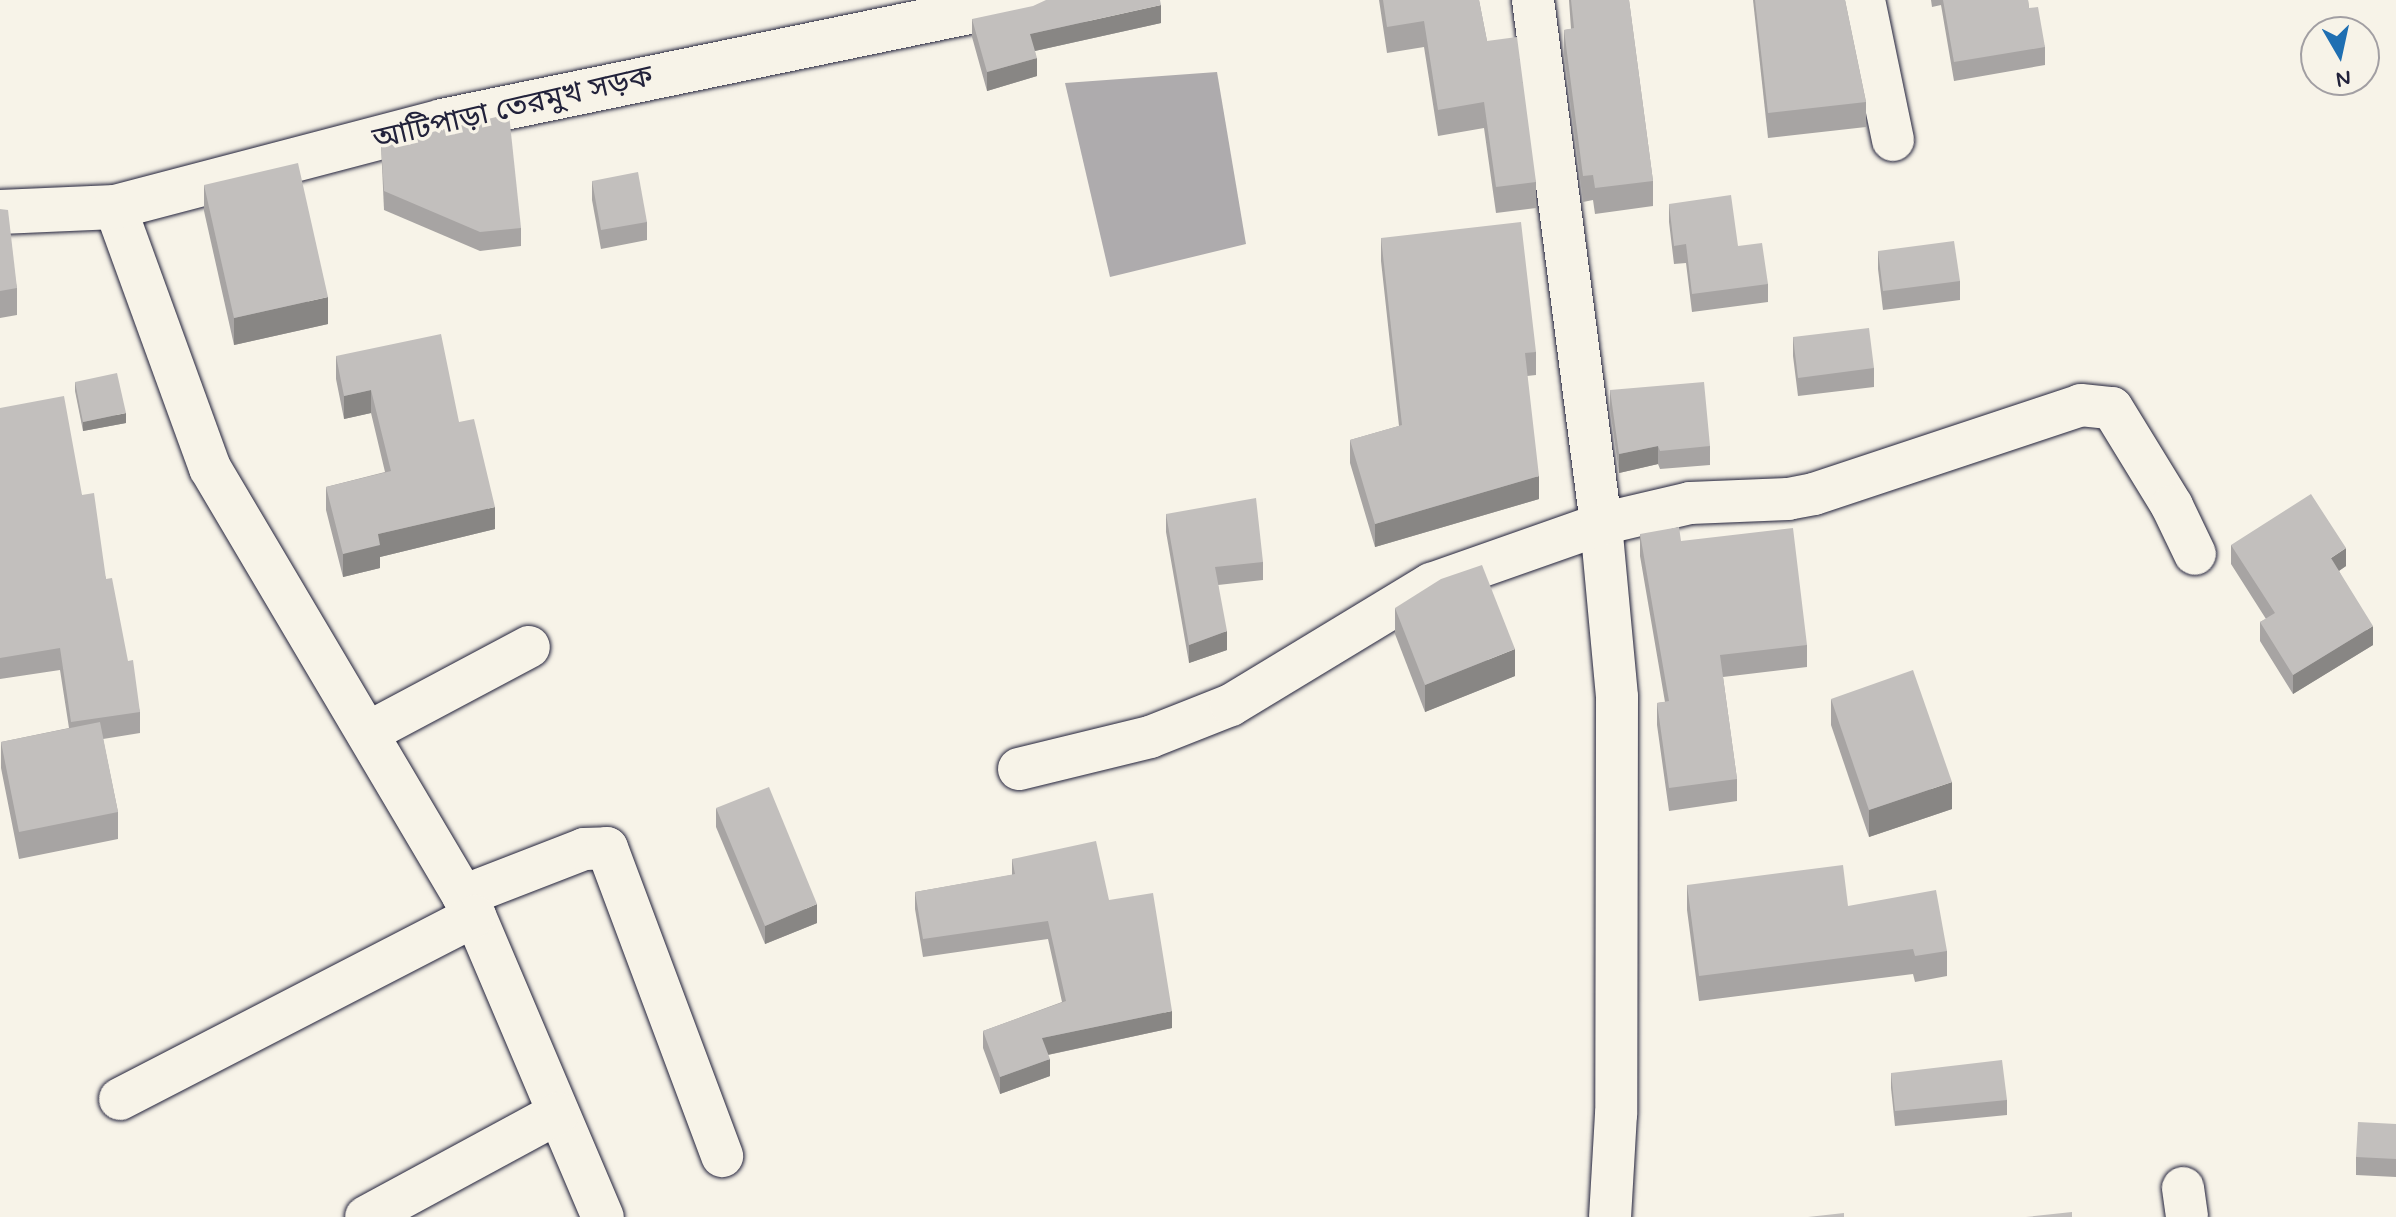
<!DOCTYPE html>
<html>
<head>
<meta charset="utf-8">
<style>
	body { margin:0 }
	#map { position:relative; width:2396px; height:1217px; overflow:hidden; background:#f7f3e8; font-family:Mynerve,"Noto Sans Bengali",sans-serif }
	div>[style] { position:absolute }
	.water>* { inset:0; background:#aeabad }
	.roads { filter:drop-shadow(0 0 2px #22223b) drop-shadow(0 0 2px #22223b) }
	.street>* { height:42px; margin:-21px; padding:0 21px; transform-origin:21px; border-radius:21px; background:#f7f3e8 }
	.secondary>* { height:44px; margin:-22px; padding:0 22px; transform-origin:22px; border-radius:22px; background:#f7f3e8 }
	.wall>* { inset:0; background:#a7a4a3 }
	.shaded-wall>* { inset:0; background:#888684 }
	.building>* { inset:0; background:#c2bfbd }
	span { translate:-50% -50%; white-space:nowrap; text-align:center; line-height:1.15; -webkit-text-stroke:7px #f7f3e8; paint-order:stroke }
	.street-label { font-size:30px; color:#22223b }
	.north { position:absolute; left:2300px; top:16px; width:80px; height:80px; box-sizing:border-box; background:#f7f3e8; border:2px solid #a29fa3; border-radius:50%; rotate:171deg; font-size:22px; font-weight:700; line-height:32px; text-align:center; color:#22223b }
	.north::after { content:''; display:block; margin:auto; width:28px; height:36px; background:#1f6fb2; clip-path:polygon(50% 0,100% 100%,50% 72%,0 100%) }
</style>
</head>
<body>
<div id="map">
	<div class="water">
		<i style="clip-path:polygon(1217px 72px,1246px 244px,1110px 277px,1065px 83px)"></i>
	</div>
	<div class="roads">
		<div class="street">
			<i style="left:1533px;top:0;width:528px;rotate:82.61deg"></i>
			<i style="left:1601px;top:524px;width:174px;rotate:84.7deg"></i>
			<i style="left:1617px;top:697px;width:417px;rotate:90.1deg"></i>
			<i style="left:1616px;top:1114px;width:103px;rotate:93.3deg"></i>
			<i style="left:1864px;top:0;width:143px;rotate:78.3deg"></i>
			<i style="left:115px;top:207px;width:278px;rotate:70deg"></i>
			<i style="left:210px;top:468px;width:521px;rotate:59.39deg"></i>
			<i style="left:475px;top:916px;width:327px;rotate:67deg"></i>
			<i style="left:369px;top:732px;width:181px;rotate:-28deg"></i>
			<i style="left:1019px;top:769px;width:135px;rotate:-13.7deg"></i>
			<i style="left:1150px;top:737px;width:87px;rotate:-21.6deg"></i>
			<i style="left:1231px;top:705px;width:234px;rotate:-31.2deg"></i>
			<i style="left:1431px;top:584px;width:180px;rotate:-19.4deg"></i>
			<i style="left:1601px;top:524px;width:91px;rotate:-13.3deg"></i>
			<i style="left:1690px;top:503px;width:98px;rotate:-2.3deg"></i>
			<i style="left:1788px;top:499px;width:26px;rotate:-11deg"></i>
			<i style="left:1814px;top:494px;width:281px;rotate:-18.4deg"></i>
			<i style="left:2081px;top:405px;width:31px;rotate:6deg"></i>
			<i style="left:2112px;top:408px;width:115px;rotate:58.5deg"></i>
			<i style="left:2172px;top:506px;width:53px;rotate:64.4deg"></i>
			<i style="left:463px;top:896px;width:130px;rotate:-21.2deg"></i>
			<i style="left:584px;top:849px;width:23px;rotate:-2deg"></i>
			<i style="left:607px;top:848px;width:329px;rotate:69.5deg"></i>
			<i style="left:120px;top:1099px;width:399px;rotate:-27.3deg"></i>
			<i style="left:2183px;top:1188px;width:29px;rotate:82deg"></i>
			<i style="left:366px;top:1217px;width:218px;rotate:-28.4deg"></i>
		</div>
		<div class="secondary">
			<i style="left:0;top:212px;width:115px;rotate:-2.5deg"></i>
			<i style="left:115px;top:207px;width:338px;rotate:-14.7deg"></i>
			<i style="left:442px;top:121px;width:597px;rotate:-11.69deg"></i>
		</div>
	</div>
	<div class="wall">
		<i style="clip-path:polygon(1379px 0,1479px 0,1487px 41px,1536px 182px,1536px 208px,1496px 213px,1484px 128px,1438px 136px,1424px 47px,1387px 53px)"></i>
		<i style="clip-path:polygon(1569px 0,1629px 0,1653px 181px,1653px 206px,1595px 214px,1593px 200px,1583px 202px,1564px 55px,1564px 30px,1571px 29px)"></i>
		<i style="clip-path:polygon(1753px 0,1845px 0,1866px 102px,1866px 127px,1768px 138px)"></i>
		<i style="clip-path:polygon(1931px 0,2028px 0,2029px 8px,2045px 47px,2045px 65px,1954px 81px,1941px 5px,1932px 7px)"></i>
		<i style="clip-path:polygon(972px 19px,1161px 23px,1035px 51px,1037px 76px,987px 91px,972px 37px)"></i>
		<i style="clip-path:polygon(381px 144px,521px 228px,521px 246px,480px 251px,384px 210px)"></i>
		<i style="clip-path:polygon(592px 181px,647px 222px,647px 240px,601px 249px,592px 200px)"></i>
		<i style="clip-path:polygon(204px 185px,328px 324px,234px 345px,204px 211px)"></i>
		<i style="clip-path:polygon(1669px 204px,1738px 246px,1768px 284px,1768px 302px,1692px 312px,1686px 263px,1674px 264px,1669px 222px)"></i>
		<i style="clip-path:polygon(0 209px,17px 288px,17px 315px,0 318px)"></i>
		<i style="clip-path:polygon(1381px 238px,1536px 352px,1536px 375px,1527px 376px,1539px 499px,1375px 547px,1350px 463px,1350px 440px,1399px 426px,1381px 261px)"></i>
		<i style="clip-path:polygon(1878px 251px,1960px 281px,1960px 300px,1883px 310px,1878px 269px)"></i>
		<i style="clip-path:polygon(1793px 337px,1874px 368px,1874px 387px,1798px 396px,1793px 356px)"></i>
		<i style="clip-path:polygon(336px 356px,459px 422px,495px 529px,380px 557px,380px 568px,343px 577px,326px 510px,326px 487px,385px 472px,371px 413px,344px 419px,336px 379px)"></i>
		<i style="clip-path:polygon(75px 382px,126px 423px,83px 431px,75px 391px)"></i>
		<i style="clip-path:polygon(1610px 390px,1710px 446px,1710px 465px,1660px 469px,1658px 464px,1619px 473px,1610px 409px)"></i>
		<i style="clip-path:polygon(0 408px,82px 495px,106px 579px,140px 712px,140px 733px,103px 739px,118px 812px,118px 839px,19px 859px,1px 768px,1px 742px,69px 728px,60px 670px,0 679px)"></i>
		<i style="clip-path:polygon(1166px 514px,1263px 562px,1263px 580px,1218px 585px,1227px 650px,1189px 663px,1166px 532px)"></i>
		<i style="clip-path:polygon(1640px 534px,1681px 541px,1807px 645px,1807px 667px,1723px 677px,1737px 779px,1737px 801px,1669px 811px,1657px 725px,1657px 703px,1665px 702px,1640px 556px)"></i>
		<i style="clip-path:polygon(2231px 545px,2346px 566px,2339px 571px,2373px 645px,2293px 694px,2260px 641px,2260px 622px,2266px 619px,2231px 564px)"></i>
		<i style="clip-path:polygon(1395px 608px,1515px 676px,1425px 712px,1395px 634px)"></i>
		<i style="clip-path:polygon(1831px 699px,1952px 809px,1869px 837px,1831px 725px)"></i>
		<i style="clip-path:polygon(716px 808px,817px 923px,765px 944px,716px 827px)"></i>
		<i style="clip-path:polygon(1012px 859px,1109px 900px,1172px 1028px,1048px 1055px,1050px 1076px,1000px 1094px,983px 1048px,983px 1031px,1062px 1002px,1048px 939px,923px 957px,915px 909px,915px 892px,1012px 875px)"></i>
		<i style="clip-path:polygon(1687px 885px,1848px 906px,1947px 951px,1947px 976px,1915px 982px,1913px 974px,1699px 1001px,1687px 910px)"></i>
		<i style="clip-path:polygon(1891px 1073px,2007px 1100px,2007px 1115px,1895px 1126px,1891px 1088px)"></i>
		<i style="clip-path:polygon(2396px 1124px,2396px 1177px,2356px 1175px,2356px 1157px)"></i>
	</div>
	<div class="shaded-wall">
		<i style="clip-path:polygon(1161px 5px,1161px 23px,1030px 52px,1030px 34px)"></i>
		<i style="clip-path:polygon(1037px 58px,1037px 76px,987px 91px,987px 72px)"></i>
		<i style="clip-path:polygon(328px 297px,328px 324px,234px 345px,234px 318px)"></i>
		<i style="clip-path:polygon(371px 390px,371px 413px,344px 419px,344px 396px)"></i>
		<i style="clip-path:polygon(126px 413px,126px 423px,83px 431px,83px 422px)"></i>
		<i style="clip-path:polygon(1658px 446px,1658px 464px,1619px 473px,1619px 454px)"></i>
		<i style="clip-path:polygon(1539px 476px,1539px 499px,1375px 547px,1375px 524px)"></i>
		<i style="clip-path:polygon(495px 507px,495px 529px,380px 557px,380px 568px,343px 577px,343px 554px,378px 534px)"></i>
		<i style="clip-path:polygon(2346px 548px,2346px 566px,2331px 576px,2331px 558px)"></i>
		<i style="clip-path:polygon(2373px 626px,2373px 645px,2293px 694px,2293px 675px)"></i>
		<i style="clip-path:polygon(1227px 631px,1227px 650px,1189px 663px,1189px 645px)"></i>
		<i style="clip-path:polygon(1515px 649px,1515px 676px,1425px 712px,1425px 685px)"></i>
		<i style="clip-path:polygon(1952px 782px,1952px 809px,1869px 837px,1869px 810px)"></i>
		<i style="clip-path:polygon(817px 904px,817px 923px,765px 944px,765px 926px)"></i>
		<i style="clip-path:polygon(1172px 1011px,1172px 1028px,1042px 1056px,1042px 1038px)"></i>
		<i style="clip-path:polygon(1050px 1059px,1050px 1076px,1000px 1094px,1000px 1077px)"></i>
	</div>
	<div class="building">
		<i style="clip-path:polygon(1046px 0,1160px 0,1161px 5px,1030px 34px,1037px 58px,987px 72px,972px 19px,1033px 6px)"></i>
		<i style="clip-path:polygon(1383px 0,1479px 0,1487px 41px,1517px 37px,1536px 182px,1496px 187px,1484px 102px,1438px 110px,1424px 21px,1387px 27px)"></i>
		<i style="clip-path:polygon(1571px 0,1629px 0,1653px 181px,1595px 188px,1593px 175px,1583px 176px,1564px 30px,1574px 28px)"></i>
		<i style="clip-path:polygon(1755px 0,1845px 0,1866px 102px,1768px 113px)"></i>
		<i style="clip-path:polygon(1943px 0,2028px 0,2029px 8px,2038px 7px,2045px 47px,1954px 62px)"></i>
		<i style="clip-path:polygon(509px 114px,521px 228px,480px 232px,384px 191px,381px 144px)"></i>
		<i style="clip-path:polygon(298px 163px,328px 297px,234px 318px,204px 185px)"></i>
		<i style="clip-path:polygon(638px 172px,647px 222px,601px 230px,592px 181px)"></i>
		<i style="clip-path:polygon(1731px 195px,1738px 246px,1762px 243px,1768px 284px,1692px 294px,1686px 244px,1674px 246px,1669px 204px)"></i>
		<i style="clip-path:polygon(0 209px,8px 210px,17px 288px,0 291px)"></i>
		<i style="clip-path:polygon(1521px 222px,1536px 352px,1525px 353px,1539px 476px,1375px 524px,1350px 440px,1402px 425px,1381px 238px)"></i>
		<i style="clip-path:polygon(1954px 241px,1960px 281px,1883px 291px,1878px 251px)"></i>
		<i style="clip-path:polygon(1869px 328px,1874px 368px,1798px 378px,1793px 337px)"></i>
		<i style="clip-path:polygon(441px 334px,459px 422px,474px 419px,495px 507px,378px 534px,380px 545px,343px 554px,326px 487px,391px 471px,371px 390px,344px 396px,336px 356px)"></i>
		<i style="clip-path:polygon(117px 373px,126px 413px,83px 422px,75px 382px)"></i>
		<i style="clip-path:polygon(1704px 382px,1710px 446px,1660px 451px,1658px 446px,1619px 454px,1610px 390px)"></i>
		<i style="clip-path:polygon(64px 396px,82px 495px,94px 493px,106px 579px,112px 578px,128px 661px,133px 660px,140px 712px,71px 722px,60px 648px,0 658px,0 408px)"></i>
		<i style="clip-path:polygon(2311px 494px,2346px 548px,2331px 558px,2373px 626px,2293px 675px,2260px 622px,2275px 613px,2231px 545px)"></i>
		<i style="clip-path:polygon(1256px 498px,1263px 562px,1215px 567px,1227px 631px,1189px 645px,1166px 514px)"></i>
		<i style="clip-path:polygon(1679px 527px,1681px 541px,1793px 528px,1807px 645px,1720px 655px,1737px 779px,1669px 788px,1657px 703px,1669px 701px,1640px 534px)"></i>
		<i style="clip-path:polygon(1482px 565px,1515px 649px,1425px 685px,1395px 608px,1441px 579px)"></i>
		<i style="clip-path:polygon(1913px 670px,1952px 782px,1869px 810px,1831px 699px)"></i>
		<i style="clip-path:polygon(100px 722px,118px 812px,19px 832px,1px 742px)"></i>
		<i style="clip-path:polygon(769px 787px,817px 904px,765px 926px,716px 808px)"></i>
		<i style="clip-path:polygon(1096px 841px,1109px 900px,1153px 893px,1172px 1011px,1042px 1038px,1050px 1059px,1000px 1077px,983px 1031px,1066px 1001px,1048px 921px,923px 939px,915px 892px,1015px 874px,1012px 859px)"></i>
		<i style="clip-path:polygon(1843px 865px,1848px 906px,1936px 890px,1947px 951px,1915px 956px,1913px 949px,1699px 976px,1687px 885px)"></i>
		<i style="clip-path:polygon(2002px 1060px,2007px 1100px,1895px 1111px,1891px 1073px)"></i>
		<i style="clip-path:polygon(2358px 1122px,2396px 1124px,2396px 1159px,2356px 1157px)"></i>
		<i style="clip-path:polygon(2072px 1212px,2072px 1217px,2026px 1217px)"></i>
		<i style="clip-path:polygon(1844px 1213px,1844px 1217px,1808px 1217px)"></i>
	</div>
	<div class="street-label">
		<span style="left:513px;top:109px;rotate:-13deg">আটিপাড়া তেরমুখ সড়ক</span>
	</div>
	<div class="north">N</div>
</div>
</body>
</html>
